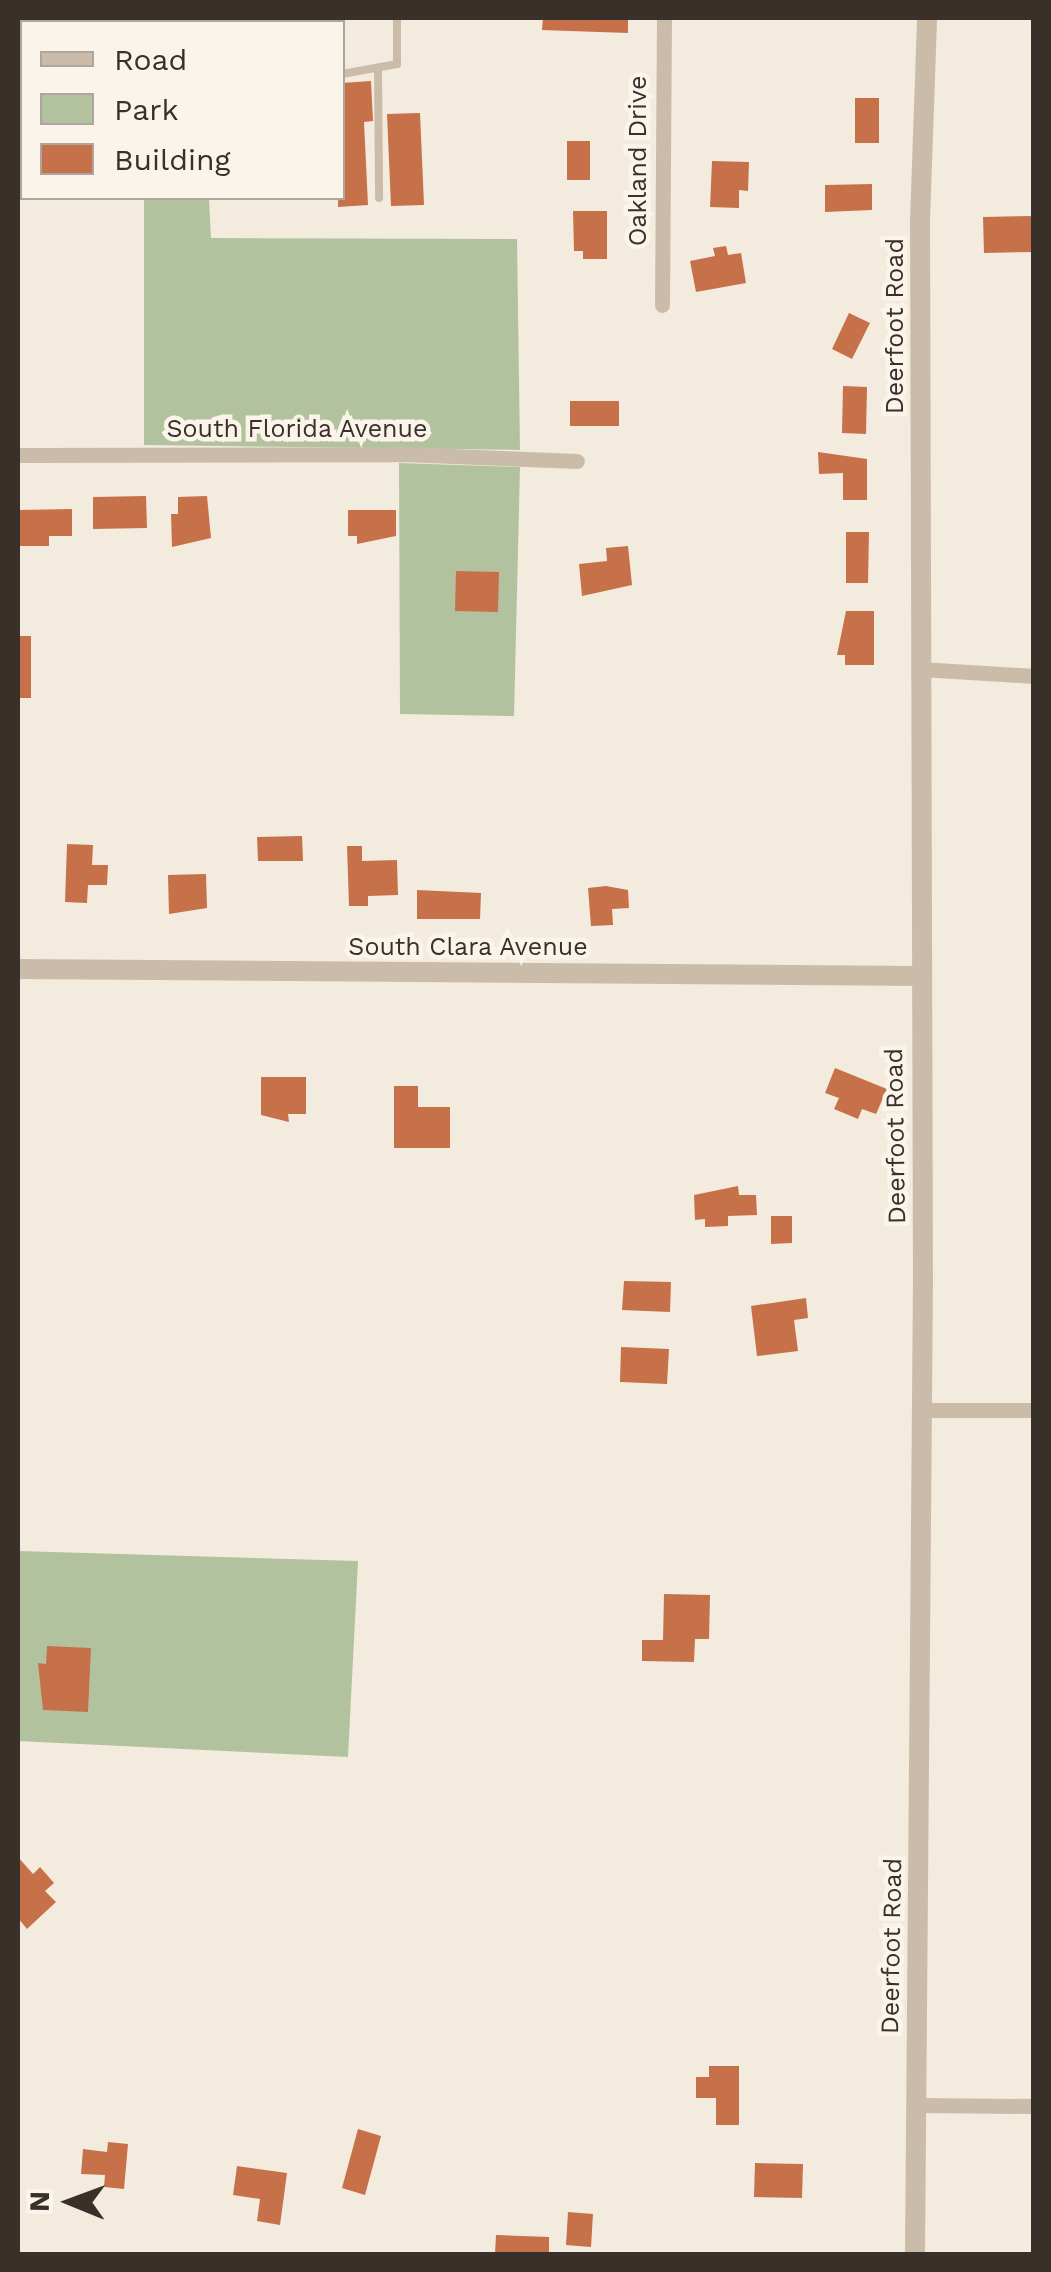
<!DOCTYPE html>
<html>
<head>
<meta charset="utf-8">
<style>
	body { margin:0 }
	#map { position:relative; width:1051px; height:2272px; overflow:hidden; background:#f3ebde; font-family:"Work Sans",sans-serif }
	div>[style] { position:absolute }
	.green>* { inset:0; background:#b3c29e }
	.building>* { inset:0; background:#c67149 }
	.service>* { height:8px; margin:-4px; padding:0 4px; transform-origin:4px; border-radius:4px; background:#cbbcaa }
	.minor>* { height:15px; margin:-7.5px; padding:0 7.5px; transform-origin:7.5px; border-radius:7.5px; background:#cbbcaa }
	.tertiary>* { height:20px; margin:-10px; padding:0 10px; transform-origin:10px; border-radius:10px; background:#cbbcaa }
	span { translate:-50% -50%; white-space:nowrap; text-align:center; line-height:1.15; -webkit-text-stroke:9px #faf4eb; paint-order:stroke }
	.street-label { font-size:25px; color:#39302a }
	.frame { position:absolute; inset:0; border:20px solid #39302a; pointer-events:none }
	.legend { position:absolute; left:20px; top:20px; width:325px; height:180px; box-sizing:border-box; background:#faf4eb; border:2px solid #ada69e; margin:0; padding:12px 18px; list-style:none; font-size:30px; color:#39302a }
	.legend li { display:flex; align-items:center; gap:20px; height:50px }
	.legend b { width:50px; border:2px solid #ada69e }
	.north { position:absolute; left:20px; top:2152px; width:100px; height:100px; -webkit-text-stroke:8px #faf4eb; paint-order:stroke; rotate:271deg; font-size:28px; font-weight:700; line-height:40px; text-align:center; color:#39302a }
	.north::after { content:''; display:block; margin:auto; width:35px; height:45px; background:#39302a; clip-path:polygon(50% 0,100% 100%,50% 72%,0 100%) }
</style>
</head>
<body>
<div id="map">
	<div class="green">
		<i style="clip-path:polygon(144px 198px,209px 198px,211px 238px,517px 239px,520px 450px,144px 445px)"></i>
		<i style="clip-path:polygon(399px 463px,520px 467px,514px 716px,400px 714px)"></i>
		<i style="clip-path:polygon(18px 1551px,358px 1561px,348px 1757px,18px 1741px)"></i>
	</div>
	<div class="building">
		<i style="clip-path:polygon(543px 18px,628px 18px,628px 33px,542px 30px)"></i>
		<i style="clip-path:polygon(371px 81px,373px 121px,364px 122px,368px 205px,338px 207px,342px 83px)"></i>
		<i style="clip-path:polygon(855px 98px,879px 98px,879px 143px,855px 143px)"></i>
		<i style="clip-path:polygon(420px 113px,424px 205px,391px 206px,387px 114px)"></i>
		<i style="clip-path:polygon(567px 141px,590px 141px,590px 180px,567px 180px)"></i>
		<i style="clip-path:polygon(712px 161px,749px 162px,748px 191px,739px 190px,739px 208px,710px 207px)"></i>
		<i style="clip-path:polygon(872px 184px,872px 210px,825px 212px,825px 185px)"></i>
		<i style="clip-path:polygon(573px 211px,607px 211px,607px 259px,583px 259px,583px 251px,574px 251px)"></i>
		<i style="clip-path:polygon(1034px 216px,1034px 252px,984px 253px,983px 217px)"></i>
		<i style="clip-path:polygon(726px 246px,728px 255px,741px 253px,746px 283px,696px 292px,690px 261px,715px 256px,713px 248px)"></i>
		<i style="clip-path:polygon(849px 313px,870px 323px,852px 359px,832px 349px)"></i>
		<i style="clip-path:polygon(843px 386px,867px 387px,866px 434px,842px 433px)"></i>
		<i style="clip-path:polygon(570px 401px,619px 401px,619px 426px,570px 426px)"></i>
		<i style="clip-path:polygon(818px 452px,867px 459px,867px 500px,843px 500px,843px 473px,819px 474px)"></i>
		<i style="clip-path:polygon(146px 496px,147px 528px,93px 529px,93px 497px)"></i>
		<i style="clip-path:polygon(207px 496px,211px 538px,172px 547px,171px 514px,178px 514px,178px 497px)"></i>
		<i style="clip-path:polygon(72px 509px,72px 536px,49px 536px,49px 546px,18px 546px,18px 510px)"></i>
		<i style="clip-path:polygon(348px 510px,396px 510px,396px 536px,357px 544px,357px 536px,348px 536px)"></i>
		<i style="clip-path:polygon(846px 532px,869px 532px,868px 583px,846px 583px)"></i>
		<i style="clip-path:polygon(628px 546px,632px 585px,582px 596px,579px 564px,607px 561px,606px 548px)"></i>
		<i style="clip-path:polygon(456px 571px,499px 572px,498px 612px,455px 611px)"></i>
		<i style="clip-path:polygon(846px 611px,874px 611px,874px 665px,845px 665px,845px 655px,837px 655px)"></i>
		<i style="clip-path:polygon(18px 636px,31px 636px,31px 698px,18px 698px)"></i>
		<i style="clip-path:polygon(302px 836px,303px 861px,258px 861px,257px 837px)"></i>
		<i style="clip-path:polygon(67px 844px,93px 845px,92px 865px,108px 865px,107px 885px,88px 885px,87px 903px,65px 902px)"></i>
		<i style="clip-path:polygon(347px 846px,362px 846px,362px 861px,397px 860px,398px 895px,368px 896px,368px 906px,349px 906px)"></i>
		<i style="clip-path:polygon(206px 874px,207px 908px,169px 914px,168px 875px)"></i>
		<i style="clip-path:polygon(606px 886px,628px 890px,629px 908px,612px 909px,613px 925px,591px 926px,588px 888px)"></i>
		<i style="clip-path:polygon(417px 890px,481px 893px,480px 919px,417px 919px)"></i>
		<i style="clip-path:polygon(835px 1068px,887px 1089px,876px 1114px,862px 1109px,858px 1119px,834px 1109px,839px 1098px,825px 1093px)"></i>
		<i style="clip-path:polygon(261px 1077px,306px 1077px,306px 1114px,288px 1114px,289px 1122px,261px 1115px)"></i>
		<i style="clip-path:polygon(394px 1086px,418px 1086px,418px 1107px,450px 1107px,450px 1148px,394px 1148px)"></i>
		<i style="clip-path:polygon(738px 1186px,739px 1195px,756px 1195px,757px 1215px,728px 1216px,728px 1226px,705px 1227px,705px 1219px,695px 1220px,694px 1195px)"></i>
		<i style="clip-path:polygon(771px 1216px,792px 1216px,792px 1243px,771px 1244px)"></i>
		<i style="clip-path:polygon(624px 1281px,671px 1282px,670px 1312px,622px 1310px)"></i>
		<i style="clip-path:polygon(806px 1298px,808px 1318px,794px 1320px,798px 1351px,757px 1356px,751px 1306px)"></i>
		<i style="clip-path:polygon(621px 1347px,669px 1349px,667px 1384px,620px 1382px)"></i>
		<i style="clip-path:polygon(664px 1594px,710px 1595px,709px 1639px,695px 1639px,694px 1662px,642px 1661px,642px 1640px,663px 1640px)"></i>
		<i style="clip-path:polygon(47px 1646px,91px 1648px,88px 1712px,43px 1710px,38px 1663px,46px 1664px)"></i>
		<i style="clip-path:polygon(18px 1857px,33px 1874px,40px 1867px,54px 1883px,45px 1891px,56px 1902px,27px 1929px,18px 1918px)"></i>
		<i style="clip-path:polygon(709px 2066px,739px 2066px,739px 2125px,716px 2125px,716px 2098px,696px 2098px,696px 2077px,709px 2077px)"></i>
		<i style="clip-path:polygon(358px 2129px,381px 2136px,365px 2195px,342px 2188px)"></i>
		<i style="clip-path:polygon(108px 2142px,128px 2144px,124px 2189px,104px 2187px,105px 2175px,81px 2174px,83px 2149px,107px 2152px)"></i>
		<i style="clip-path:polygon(755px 2163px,803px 2164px,802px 2198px,754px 2197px)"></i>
		<i style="clip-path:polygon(237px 2166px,287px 2173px,280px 2225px,257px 2221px,260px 2199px,233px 2195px)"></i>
		<i style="clip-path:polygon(568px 2212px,593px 2214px,591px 2247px,566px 2245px)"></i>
		<i style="clip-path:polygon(496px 2235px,549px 2237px,549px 2254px,495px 2254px)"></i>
	</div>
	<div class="service">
		<i style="left:290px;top:18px;width:4px;rotate:90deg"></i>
		<i style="left:378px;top:71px;width:127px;rotate:89.5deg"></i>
		<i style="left:342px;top:74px;width:56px;rotate:-10.3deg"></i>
		<i style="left:397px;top:64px;width:46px;rotate:-90deg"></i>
	</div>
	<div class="minor">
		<i style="left:662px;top:305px;width:287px;rotate:-89.6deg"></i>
		<i style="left:18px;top:455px;width:383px;rotate:-0.1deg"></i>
		<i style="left:401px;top:454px;width:176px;rotate:2.3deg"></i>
		<i style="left:920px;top:669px;width:114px;rotate:3.5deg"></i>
		<i style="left:922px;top:1410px;width:112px"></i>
		<i style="left:916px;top:2105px;width:118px;rotate:0.5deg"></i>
	</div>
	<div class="tertiary">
		<i style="left:18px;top:969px;width:901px;rotate:0.45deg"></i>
		<i style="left:915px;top:2254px;width:971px;rotate:-89.53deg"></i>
		<i style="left:923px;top:1283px;width:1062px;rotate:-90.16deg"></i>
		<i style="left:920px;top:221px;width:203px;rotate:-88deg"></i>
	</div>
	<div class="street-label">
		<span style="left:638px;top:161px;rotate:-90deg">Oakland Drive</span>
		<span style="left:895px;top:326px;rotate:-90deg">Deerfoot Road</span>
		<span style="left:297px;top:429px">South Florida Avenue</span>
		<span style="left:468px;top:947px">South Clara Avenue</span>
		<span style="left:896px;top:1136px;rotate:-91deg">Deerfoot Road</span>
		<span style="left:892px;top:1946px;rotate:-89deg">Deerfoot Road</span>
	</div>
	<div class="frame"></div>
	<ul class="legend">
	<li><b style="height:12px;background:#cbbcaa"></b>Road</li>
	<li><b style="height:28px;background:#b3c29e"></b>Park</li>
	<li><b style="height:28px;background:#c67149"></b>Building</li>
	</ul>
	<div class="north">N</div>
</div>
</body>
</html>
